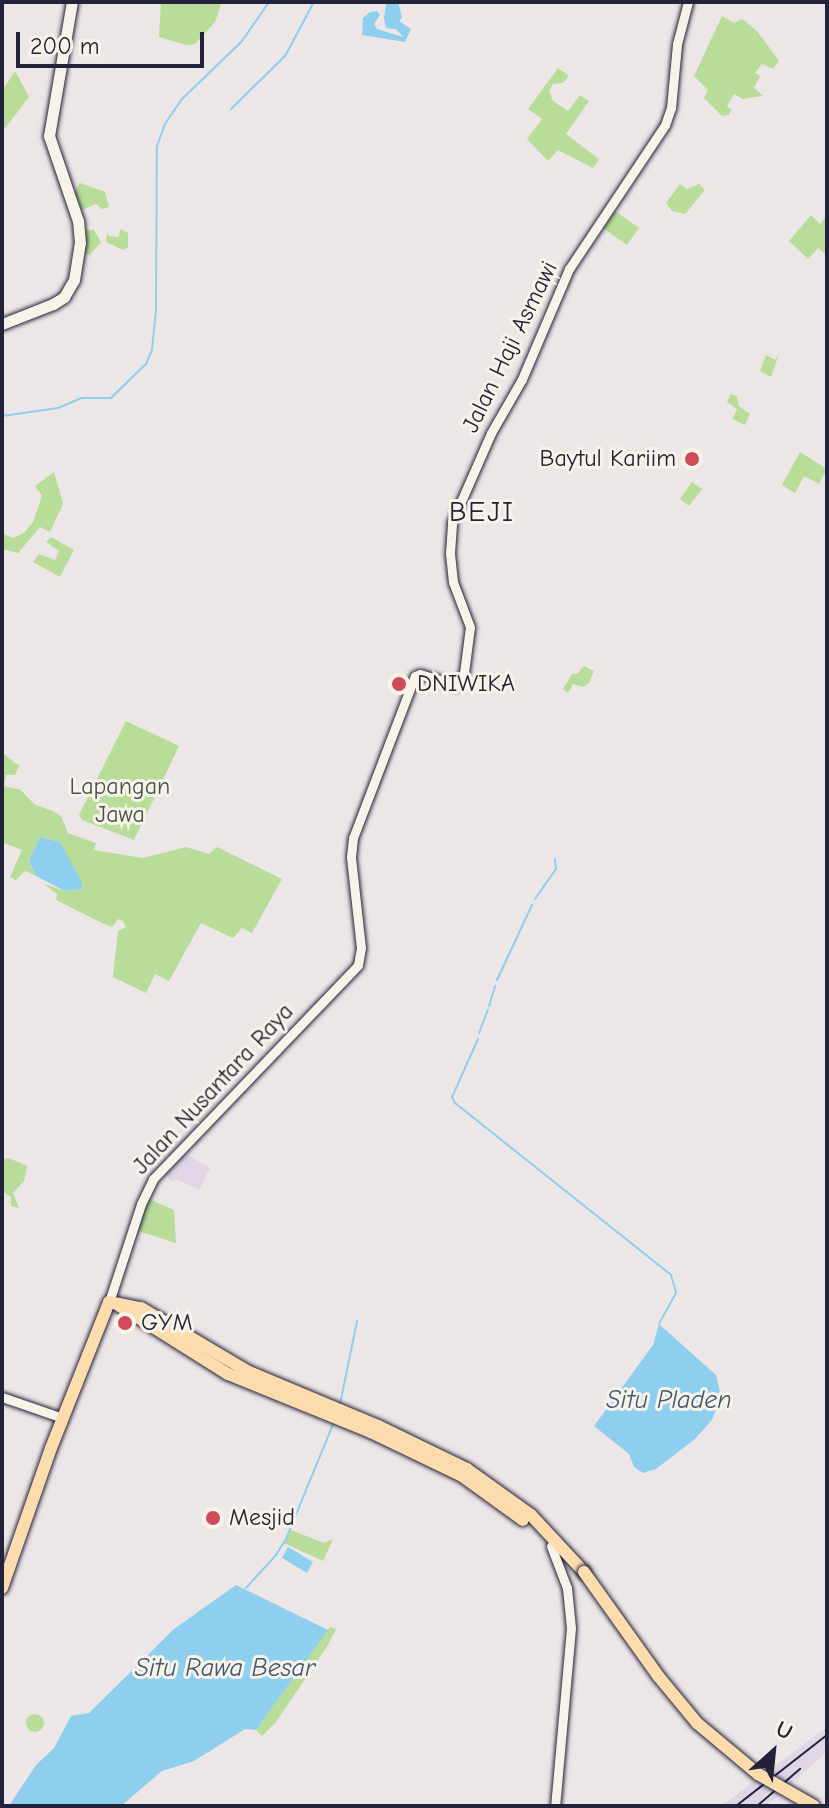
<!DOCTYPE html>
<html>
<head>
<meta charset="utf-8">
<style>
	body { margin:0 }
	#map { position:relative; width:829px; height:1808px; overflow:hidden; background:#ede6e7; font-family:"Comic Neue",sans-serif }
	div>[style] { position:absolute }
	.built>* { inset:0; background:#e1d6e6 }
	.green>* { inset:0; background:#b8dd98 }
	.round { border-radius:50% }
	.water>* { inset:0; background:#8ecfef }
	.stream>* { height:2px; margin:-1px; padding:0 1px; transform-origin:1px; border-radius:1px; background:#8ecfef }
	.roads { filter:drop-shadow(0 0 2px #22223b) drop-shadow(0 0 2px #22223b) }
	.tertiary>* { height:9px; margin:-4.5px; padding:0 4.5px; transform-origin:4.5px; border-radius:4.5px; background:#f7f3e8 }
	.secondary>* { height:11px; margin:-5.5px; padding:0 5.5px; transform-origin:5.5px; border-radius:5.5px; background:#f7f3e8 }
	.trunk>* { height:12px; margin:-6px; padding:0 6px; transform-origin:6px; border-radius:6px; background:#fcdcac }
	.rail>* { height:2px; margin:-1px; padding:0 1px; transform-origin:1px; border-radius:1px; background:#22223b }
	.bridges { filter:drop-shadow(0 0 2px #22223b) drop-shadow(0 0 2px #22223b) }
	.trunk-bridge>* { height:12px; margin:-6px; padding:0 6px; transform-origin:6px; border-radius:6px; background:#fcdcac }
	.dots>* { width:22px; height:22px; translate:-50% -50%; box-sizing:border-box; border:4px solid #f7f3e8; border-radius:50% }
	span { translate:-50% -50%; white-space:nowrap; text-align:center; line-height:1.15; -webkit-text-stroke:6px #f7f3e8; paint-order:stroke }
	.street-label { font-size:24px; color:#22223b }
	.poi-label { font-size:24px; color:#22223b }
	.right { translate:-100% -50%; text-align:right }
	.left { translate:0 -50%; text-align:left }
	.park-label { font-size:24px; color:#485152 }
	.water-label { font-size:26px; color:#425671; font-style:italic }
	.quarter-label { font-size:28px; color:#22223b; letter-spacing:2px }
	.frame { position:absolute; inset:0; border:4px solid #22223b; pointer-events:none }
	.north { position:absolute; left:733px; top:1712px; width:80px; height:80px; -webkit-text-stroke:6px #f7f3e8; paint-order:stroke; rotate:27deg; font-size:22px; font-weight:700; line-height:32px; text-align:center; color:#22223b }
	.north::after { content:''; display:block; margin:auto; width:28px; height:36px; background:#22223b; clip-path:polygon(50% 0,100% 100%,50% 72%,0 100%) }
	.scale { position:absolute; left:16px; top:32px; width:188px; height:36px; box-sizing:border-box; border:4px solid #22223b; border-top:0; padding-left:10px; font-size:24px; line-height:28px; white-space:nowrap; color:#22223b; -webkit-text-stroke:6px #f7f3e8; paint-order:stroke }
</style>
</head>
<body>
<div id="map">
	<div class="built">
		<i style="clip-path:polygon(185px 1153px,210px 1168px,199px 1190px,179px 1180px,170px 1181px,165px 1172px)"></i>
		<i style="clip-path:polygon(827px 1727px,827px 1752px,766px 1806px,721px 1806px)"></i>
	</div>
	<div class="green">
		<i style="clip-path:polygon(161px 2px,222px 2px,215px 22px,195px 44px,186px 45px,159px 37px)"></i>
		<i style="clip-path:polygon(722px 16px,734px 23px,742px 19px,757px 31px,779px 61px,773px 69px,762px 64px,755px 73px,760px 76px,754px 88px,763px 96px,742px 99px,734px 94px,727px 106px,731px 110px,729px 115px,722px 116px,704px 98px,708px 90px,694px 76px)"></i>
		<i style="clip-path:polygon(558px 68px,569px 76px,563px 83px,553px 84px,549px 91px,553px 101px,568px 111px,580px 95px,589px 101px,566px 134px,599px 159px,593px 168px,558px 150px,548px 161px,527px 139px,542px 119px,528px 109px)"></i>
		<i style="clip-path:polygon(15px 71px,29px 97px,2px 132px,2px 91px)"></i>
		<i style="clip-path:polygon(80px 183px,105px 192px,109px 207px,102px 209px,96px 204px,82px 210px,74px 193px)"></i>
		<i style="clip-path:polygon(680px 184px,687px 189px,699px 184px,705px 190px,685px 214px,672px 211px,666px 203px)"></i>
		<i style="clip-path:polygon(612px 209px,639px 228px,627px 245px,600px 226px)"></i>
		<i style="clip-path:polygon(811px 215px,820px 224px,827px 215px,827px 255px,818px 248px,808px 259px,789px 241px)"></i>
		<i style="clip-path:polygon(120px 229px,128px 233px,128px 247px,123px 250px,106px 242px,107px 232px,109px 236px,119px 237px)"></i>
		<i style="clip-path:polygon(87px 230px,94px 230px,101px 242px,90px 255px,83px 254px,80px 235px)"></i>
		<i style="clip-path:polygon(779px 354px,771px 377px,760px 371px,766px 355px,775px 360px)"></i>
		<i style="clip-path:polygon(731px 394px,737px 396px,739px 406px,750px 414px,745px 425px,732px 419px,737px 409px,727px 402px)"></i>
		<i style="clip-path:polygon(800px 452px,827px 469px,819px 484px,804px 476px,795px 493px,782px 485px)"></i>
		<i style="clip-path:polygon(54px 472px,63px 504px,50px 532px,40px 527px,18px 553px,2px 549px,2px 533px,13px 538px,24px 533px,33px 522px,42px 496px,35px 486px)"></i>
		<i style="clip-path:polygon(692px 482px,702px 489px,689px 506px,680px 499px)"></i>
		<i style="clip-path:polygon(51px 537px,74px 550px,60px 577px,33px 562px,39px 554px,55px 560px,59px 551px,46px 542px)"></i>
		<i style="clip-path:polygon(584px 666px,594px 671px,589px 683px,583px 687px,573px 684px,568px 693px,563px 689px,572px 674px,577px 674px)"></i>
		<i style="clip-path:polygon(126px 721px,179px 746px,134px 840px,82px 820px,79px 815px)"></i>
		<i style="clip-path:polygon(2px 752px,19px 766px,15px 775px,6px 775px,4px 786px,21px 790px,34px 804px,53px 811px,61px 816px,68px 833px,96px 843px,94px 850px,143px 858px,186px 847px,209px 854px,217px 847px,282px 879px,252px 933px,242px 928px,233px 938px,201px 923px,169px 981px,155px 974px,146px 993px,113px 977px,118px 931px,126px 927px,123px 921px,118px 919px,112px 927px,102px 923px,56px 900px,57px 894px,44px 884px,65px 891px,82px 889px,60px 842px,40px 837px,29px 861px,36px 876px,25px 871px,16px 880px,10px 877px,22px 850px,2px 842px)"></i>
		<i style="clip-path:polygon(9px 1158px,27px 1166px,24px 1181px,13px 1193px,19px 1208px,11px 1206px,11px 1197px,2px 1191px,2px 1159px)"></i>
		<i style="clip-path:polygon(144px 1197px,174px 1210px,176px 1243px,132px 1229px)"></i>
		<i style="clip-path:polygon(291px 1530px,324px 1543px,333px 1539px,323px 1561px,284px 1543px)"></i>
		<i style="clip-path:polygon(330px 1627px,336px 1629px,328px 1645px,276px 1722px,262px 1736px,256px 1730px)"></i>
		<i class="round" style="left:26px;top:1714px;width:18px;height:18px"></i>
	</div>
	<div class="water">
		<i style="clip-path:polygon(398px 2px,402px 18px,399px 21px,411px 29px,405px 42px,362px 35px,363px 18px,370px 12px,377px 11px,380px 15px,374px 24px,377px 29px,403px 37px,396px 29px,386px 28px,384px 18px,386px 3px)"></i>
		<i style="clip-path:polygon(40px 837px,60px 842px,82px 883px,82px 889px,65px 891px,36px 876px,29px 861px)"></i>
		<i style="clip-path:polygon(659px 1324px,716px 1375px,721px 1396px,712px 1420px,695px 1439px,656px 1469px,643px 1473px,634px 1467px,629px 1454px,594px 1426px,653px 1345px)"></i>
		<i style="clip-path:polygon(288px 1547px,313px 1562px,307px 1573px,282px 1558px)"></i>
		<i style="clip-path:polygon(236px 1585px,328px 1630px,256px 1730px,245px 1729px,194px 1761px,162px 1771px,121px 1806px,9px 1806px,36px 1765px,54px 1748px,71px 1716px,89px 1713px,174px 1629px)"></i>
	</div>
	<div class="stream">
		<i style="left:231px;top:109px;width:76px;rotate:-44.5deg"></i>
		<i style="left:285px;top:56px;width:61px;rotate:-61.8deg"></i>
		<i style="left:2px;top:416px;width:57px;rotate:-8.1deg"></i>
		<i style="left:58px;top:408px;width:25px;rotate:-23deg"></i>
		<i style="left:81px;top:398px;width:30px"></i>
		<i style="left:111px;top:398px;width:49px;rotate:-44.2deg"></i>
		<i style="left:146px;top:364px;width:15px;rotate:-67deg"></i>
		<i style="left:152px;top:350px;width:40px;rotate:-84.3deg"></i>
		<i style="left:156px;top:310px;width:164px;rotate:-89.7deg"></i>
		<i style="left:157px;top:146px;width:23px;rotate:-70deg"></i>
		<i style="left:165px;top:124px;width:29px;rotate:-56deg"></i>
		<i style="left:181px;top:100px;width:85px;rotate:-44deg"></i>
		<i style="left:242px;top:41px;width:47px;rotate:-55.3deg"></i>
		<i style="left:535px;top:899px;width:37px;rotate:-55deg"></i>
		<i style="left:556px;top:869px;width:10px;rotate:-96deg"></i>
		<i style="left:497px;top:980px;width:83px;rotate:-65deg"></i>
		<i style="left:489px;top:1006px;width:21px;rotate:-73deg"></i>
		<i style="left:479px;top:1033px;width:25px;rotate:-69deg"></i>
		<i style="left:478px;top:1039px;width:64px;rotate:114.1deg"></i>
		<i style="left:452px;top:1097px;width:7px;rotate:63deg"></i>
		<i style="left:455px;top:1103px;width:276px;rotate:38.5deg"></i>
		<i style="left:671px;top:1275px;width:19px;rotate:74deg"></i>
		<i style="left:676px;top:1293px;width:35px;rotate:119deg"></i>
		<i style="left:340px;top:1404px;width:85px;rotate:-78.4deg"></i>
		<i style="left:246px;top:1588px;width:45px;rotate:-47.7deg"></i>
		<i style="left:276px;top:1555px;width:19px;rotate:-58deg"></i>
		<i style="left:286px;top:1539px;width:126px;rotate:-67.7deg"></i>
	</div>
	<div class="roads">
		<div class="tertiary">
			<i style="left:109px;top:1302px;width:103px;rotate:-71.9deg"></i>
			<i style="left:141px;top:1204px;width:28px;rotate:-64deg"></i>
			<i style="left:153px;top:1179px;width:296px;rotate:-46.2deg"></i>
			<i style="left:358px;top:965px;width:17px;rotate:-80deg"></i>
			<i style="left:361px;top:948px;width:92px;rotate:-96.3deg"></i>
			<i style="left:351px;top:857px;width:19px;rotate:-84deg"></i>
			<i style="left:353px;top:838px;width:173px;rotate:-69.1deg"></i>
			<i style="left:415px;top:676px;width:5px;rotate:-22deg"></i>
			<i style="left:420px;top:674px;width:38px;rotate:17deg"></i>
			<i style="left:456px;top:685px;width:14px;rotate:-56deg"></i>
			<i style="left:464px;top:673px;width:46px;rotate:-82.6deg"></i>
			<i style="left:470px;top:627px;width:48px;rotate:-110.7deg"></i>
			<i style="left:453px;top:582px;width:29px;rotate:-96deg"></i>
			<i style="left:450px;top:553px;width:31px;rotate:-86deg"></i>
			<i style="left:452px;top:522px;width:97px;rotate:-66.3deg"></i>
			<i style="left:491px;top:433px;width:62px;rotate:-60.1deg"></i>
			<i style="left:522px;top:379px;width:120px;rotate:-66.9deg"></i>
			<i style="left:569px;top:269px;width:173px;rotate:-56.3deg"></i>
			<i style="left:665px;top:125px;width:18px;rotate:-71deg"></i>
			<i style="left:671px;top:108px;width:64px;rotate:-84.6deg"></i>
			<i style="left:677px;top:44px;width:43px;rotate:-75.3deg"></i>
			<i style="left:2px;top:1397px;width:65px;rotate:19deg"></i>
			<i style="left:551px;top:1546px;width:45px;rotate:69.1deg"></i>
			<i style="left:567px;top:1588px;width:40px;rotate:84.3deg"></i>
			<i style="left:571px;top:1628px;width:179px;rotate:95.1deg"></i>
		</div>
		<div class="secondary">
			<i style="left:2px;top:324px;width:55px;rotate:-21.4deg"></i>
			<i style="left:53px;top:304px;width:13px;rotate:-32deg"></i>
			<i style="left:64px;top:297px;width:20px;rotate:-60deg"></i>
			<i style="left:74px;top:280px;width:37px;rotate:-81deg"></i>
			<i style="left:80px;top:243px;width:22px;rotate:-95deg"></i>
			<i style="left:78px;top:221px;width:90px;rotate:-108.8deg"></i>
			<i style="left:49px;top:136px;width:136px;rotate:-80.3deg"></i>
		</div>
		<div class="trunk">
			<i style="left:118px;top:1305px;width:130px;rotate:32.1deg"></i>
			<i style="left:228px;top:1374px;width:154px;rotate:22.1deg"></i>
			<i style="left:371px;top:1432px;width:101px;rotate:25.8deg"></i>
			<i style="left:462px;top:1476px;width:75px;rotate:35.8deg"></i>
			<i style="left:2px;top:1588px;width:148px;rotate:-70.7deg"></i>
			<i style="left:51px;top:1448px;width:157px;rotate:-68.3deg"></i>
			<i style="left:109px;top:1302px;width:33px;rotate:11deg"></i>
			<i style="left:141px;top:1308px;width:123px;rotate:30.7deg"></i>
			<i style="left:247px;top:1371px;width:142px;rotate:22.8deg"></i>
			<i style="left:378px;top:1426px;width:99px;rotate:25.8deg"></i>
			<i style="left:467px;top:1469px;width:79px;rotate:35.7deg"></i>
			<i style="left:531px;top:1515px;width:78px;rotate:47.1deg"></i>
		</div>
	</div>
	<div class="rail">
		<i style="left:736px;top:1806px;width:115px;rotate:-38deg"></i>
		<i style="left:757px;top:1806px;width:57px;rotate:-40.7deg"></i>
	</div>
	<div class="bridges">
		<div class="trunk-bridge">
			<i style="left:584px;top:1572px;width:129px;rotate:54.5deg"></i>
			<i style="left:659px;top:1677px;width:60px;rotate:50.4deg"></i>
			<i style="left:697px;top:1723px;width:80px;rotate:39.9deg"></i>
			<i style="left:758px;top:1774px;width:64px;rotate:29.7deg"></i>
		</div>
	</div>
	<div class="dots">
		<i style="left:692px;top:459px;background:#d1495b"></i>
		<i style="left:399px;top:684px;background:#d1495b"></i>
		<i style="left:125px;top:1323px;background:#d1495b"></i>
		<i style="left:213px;top:1518px;background:#d1495b"></i>
	</div>
	<div class="street-label">
		<span style="left:510px;top:347px;rotate:-64deg">Jalan Haji Asmawi</span>
		<span style="left:213px;top:1089px;rotate:-47deg">Jalan Nusantara Raya</span>
	</div>
	<div class="poi-label">
		<span class="right" style="left:676px;top:459px">Baytul Kariim</span>
		<span class="left" style="left:417px;top:684px">DNIWIKA</span>
		<span class="left" style="left:141px;top:1323px">GYM</span>
		<span class="left" style="left:229px;top:1518px">Mesjid</span>
	</div>
	<div class="park-label">
		<span style="left:120px;top:801px">Lapangan<br>Jawa</span>
	</div>
	<div class="water-label">
		<span style="left:669px;top:1401px">Situ Pladen</span>
		<span style="left:225px;top:1669px">Situ Rawa Besar</span>
	</div>
	<div class="quarter-label">
		<span style="left:482px;top:512px">BEJI</span>
	</div>
	<div class="frame"></div>
	<div class="north">U</div>
	<div class="scale">200 m</div>
</div>
</body>
</html>
